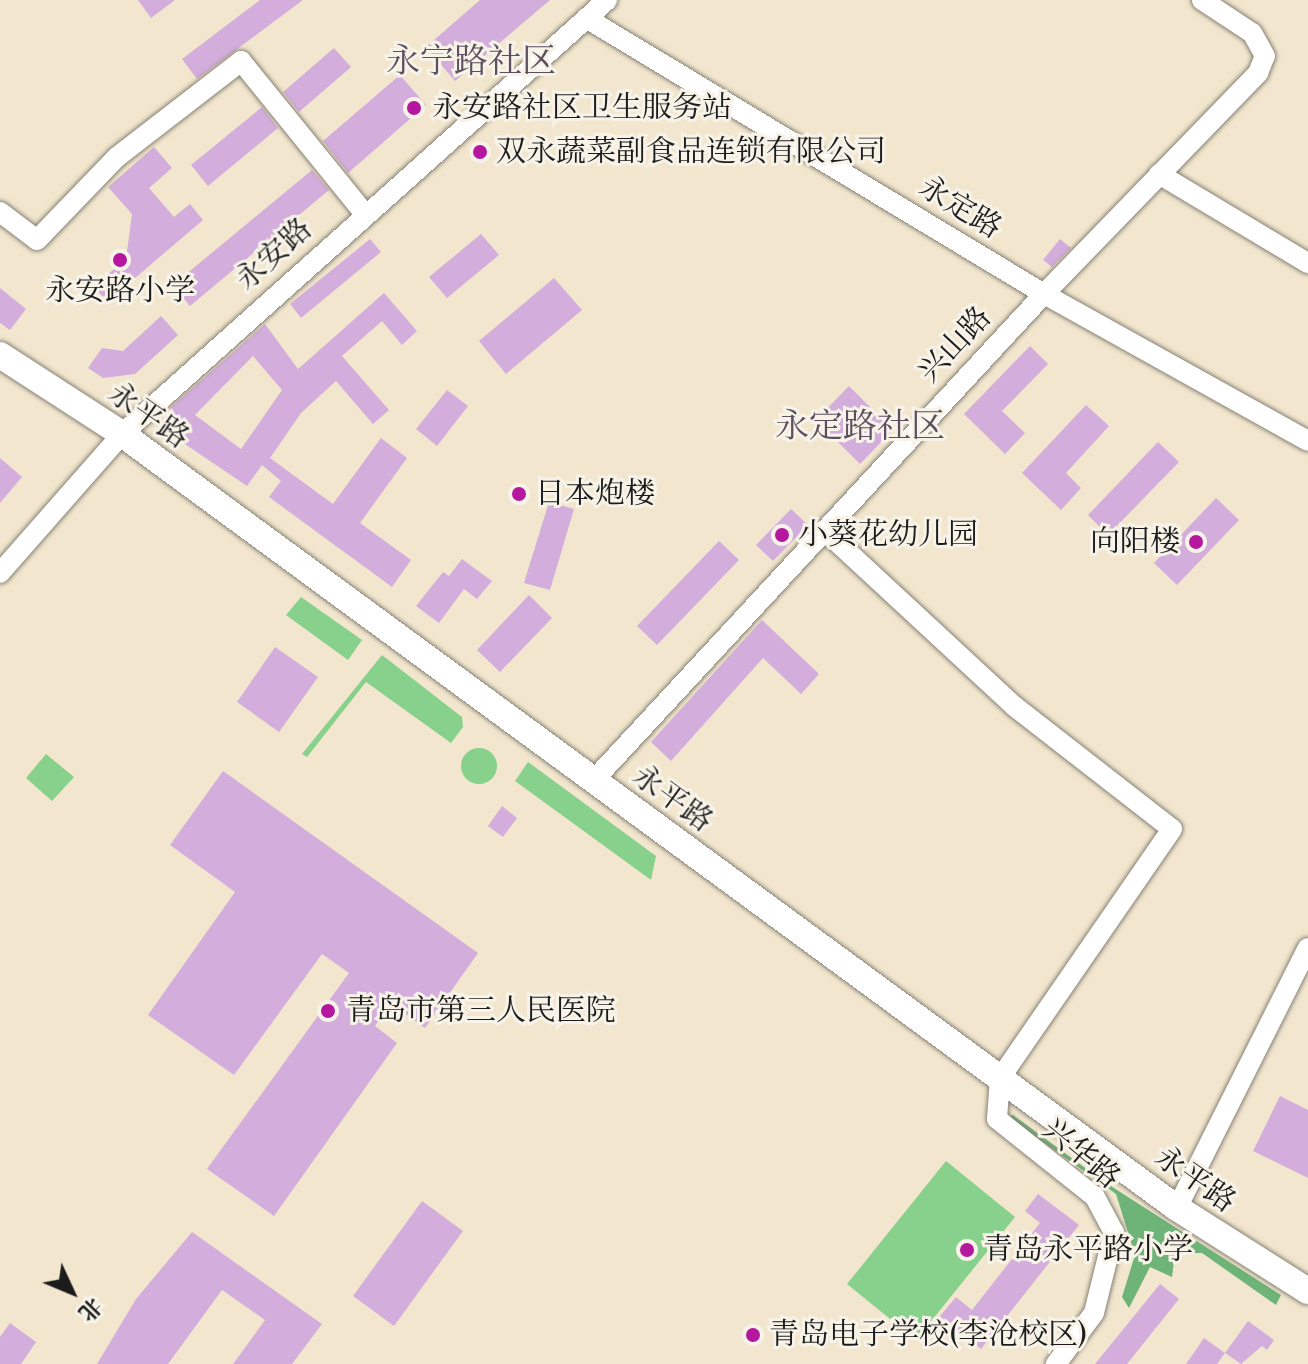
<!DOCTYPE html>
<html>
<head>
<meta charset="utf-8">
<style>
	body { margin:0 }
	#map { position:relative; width:1308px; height:1364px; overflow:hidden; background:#f2e6ce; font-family:"Libre Bodoni","Noto Serif SC",serif }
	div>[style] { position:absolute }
	.green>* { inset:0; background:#88d18d }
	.round { border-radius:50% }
	.forest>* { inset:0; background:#6eb378 }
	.building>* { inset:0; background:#d3aedc }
	.roads { filter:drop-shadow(0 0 2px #878175) drop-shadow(0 0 2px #878175) }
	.minor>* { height:20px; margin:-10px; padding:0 10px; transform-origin:10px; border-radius:10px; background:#fff }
	.major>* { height:26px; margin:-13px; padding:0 13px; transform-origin:13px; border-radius:13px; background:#fff }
	.dots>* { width:22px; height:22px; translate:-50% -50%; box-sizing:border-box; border:4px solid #f7f3e8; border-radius:50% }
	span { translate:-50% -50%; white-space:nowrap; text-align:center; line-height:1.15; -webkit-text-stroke:6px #f7f3e8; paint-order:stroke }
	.poi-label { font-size:30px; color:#1c1c1c }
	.left { translate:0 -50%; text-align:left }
	.right { translate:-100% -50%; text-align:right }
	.street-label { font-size:30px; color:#1c1c1c }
	.quarter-label { font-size:34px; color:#5c4f5f }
	.north { position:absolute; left:32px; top:1252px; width:80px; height:80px; -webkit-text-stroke:6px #f7f3e8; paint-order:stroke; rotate:134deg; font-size:22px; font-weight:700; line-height:32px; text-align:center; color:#1c1c1c }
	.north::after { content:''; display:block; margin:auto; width:28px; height:36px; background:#1c1c1c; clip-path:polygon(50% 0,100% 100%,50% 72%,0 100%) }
</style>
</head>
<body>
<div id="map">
	<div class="green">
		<i style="clip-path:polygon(301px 597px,362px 640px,348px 660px,286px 615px)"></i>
		<i style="clip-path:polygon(382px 655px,462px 717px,463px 727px,451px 743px,366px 682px,307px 757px,302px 754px)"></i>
		<i class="round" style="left:461px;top:748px;width:36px;height:36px"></i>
		<i style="clip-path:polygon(46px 754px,74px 777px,52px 801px,26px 778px)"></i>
		<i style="clip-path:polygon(528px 762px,656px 856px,651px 880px,515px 781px)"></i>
		<i style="clip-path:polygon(946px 1161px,1015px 1217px,916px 1340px,847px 1284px)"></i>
	</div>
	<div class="forest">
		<i style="clip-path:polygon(1013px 1115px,1103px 1181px,1281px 1295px,1276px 1305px,1202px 1253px,1175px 1253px,1172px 1277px,1150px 1267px,1129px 1308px,1122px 1297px,1135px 1255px,1116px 1194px,1008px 1117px)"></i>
	</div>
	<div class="building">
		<i style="clip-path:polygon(138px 0,175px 0,151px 18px)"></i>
		<i style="clip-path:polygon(260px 0,303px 0,197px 79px,182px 59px)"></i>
		<i style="clip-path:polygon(480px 0,550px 0,455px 81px,426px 47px)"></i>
		<i style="clip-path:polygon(334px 48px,351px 67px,299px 112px,283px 92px)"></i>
		<i style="clip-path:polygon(400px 75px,426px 105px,348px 173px,323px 141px)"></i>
		<i style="clip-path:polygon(262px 107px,278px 128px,208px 186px,191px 165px)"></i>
		<i style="clip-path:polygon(154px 147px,172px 168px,149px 188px,174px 217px,190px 204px,203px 220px,107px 302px,94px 286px,126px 259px,132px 214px,108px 187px)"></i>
		<i style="clip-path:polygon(312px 170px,329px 190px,190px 306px,173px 285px)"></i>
		<i style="clip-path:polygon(481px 234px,499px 255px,447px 298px,429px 277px)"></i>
		<i style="clip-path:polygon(370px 239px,381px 252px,301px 318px,290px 304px)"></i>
		<i style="clip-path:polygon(1060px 239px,1071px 248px,1052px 267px,1043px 260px)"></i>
		<i style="clip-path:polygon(554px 278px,582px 310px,506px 374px,479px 341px)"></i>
		<i style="clip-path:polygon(0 288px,26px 309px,10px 330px,0 323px)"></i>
		<i style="clip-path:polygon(evenodd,384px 293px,417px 331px,402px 345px,382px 321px,342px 356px,389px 410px,373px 424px,336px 381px,301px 413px,270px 458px,333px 504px,381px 438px,407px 458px,360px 523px,411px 560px,392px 587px,269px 497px,281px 481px,262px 465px,247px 486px,173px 436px,170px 408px,265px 324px,298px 369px,384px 293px,253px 356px,282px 390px,241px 449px,195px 415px,253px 356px)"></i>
		<i style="clip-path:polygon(161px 316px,178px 335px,135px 374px,103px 378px,88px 368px,102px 348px,123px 351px)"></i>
		<i style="clip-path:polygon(1030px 346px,1048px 364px,1002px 411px,1025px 433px,1005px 454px,964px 414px)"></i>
		<i style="clip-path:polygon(849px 386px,893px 430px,860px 464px,816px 420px)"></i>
		<i style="clip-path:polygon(447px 390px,468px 406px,437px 446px,416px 429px)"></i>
		<i style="clip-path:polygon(1086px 405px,1109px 426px,1066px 473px,1081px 488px,1061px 510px,1022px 473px)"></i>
		<i style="clip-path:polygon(1158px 442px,1179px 462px,1108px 535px,1088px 515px)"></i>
		<i style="clip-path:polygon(0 458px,22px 477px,0 503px)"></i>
		<i style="clip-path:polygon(1216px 498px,1239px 520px,1177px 585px,1154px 563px)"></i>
		<i style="clip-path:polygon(549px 502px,574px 509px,550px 590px,524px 583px)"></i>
		<i style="clip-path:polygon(791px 509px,808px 525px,773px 561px,756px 545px)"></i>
		<i style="clip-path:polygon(719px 541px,739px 560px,657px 645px,637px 626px)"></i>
		<i style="clip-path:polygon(462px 559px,492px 581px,477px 599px,464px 589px,439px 623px,416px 606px,443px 572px,449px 576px)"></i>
		<i style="clip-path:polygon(529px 595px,552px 618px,500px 672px,477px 650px)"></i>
		<i style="clip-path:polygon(762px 620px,819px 674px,801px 694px,763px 658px,671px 761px,651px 742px)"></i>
		<i style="clip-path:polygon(275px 647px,318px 677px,279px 732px,237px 702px)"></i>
		<i style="clip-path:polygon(223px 771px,478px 953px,425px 1028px,391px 1003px,375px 1026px,397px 1043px,274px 1216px,207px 1169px,349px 973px,322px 954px,234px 1075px,148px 1015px,235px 892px,170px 845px)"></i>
		<i style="clip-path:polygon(502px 806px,517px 818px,503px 837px,488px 826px)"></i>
		<i style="clip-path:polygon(1280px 1096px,1308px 1110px,1308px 1178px,1253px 1151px)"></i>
		<i style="clip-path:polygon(1038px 1194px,1079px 1225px,981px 1349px,940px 1316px,956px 1297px,972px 1310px,1040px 1223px,1025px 1211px)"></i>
		<i style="clip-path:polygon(422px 1201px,463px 1231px,394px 1326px,353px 1296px)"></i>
		<i style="clip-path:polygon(192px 1232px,322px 1324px,292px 1364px,233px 1364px,265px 1320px,222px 1290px,168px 1364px,97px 1364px,136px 1299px)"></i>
		<i style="clip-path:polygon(1160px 1284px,1179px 1299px,1127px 1364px,1095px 1364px)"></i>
		<i style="clip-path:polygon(1248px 1321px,1274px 1340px,1267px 1350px,1262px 1346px,1241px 1364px,1225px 1353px)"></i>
		<i style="clip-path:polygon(10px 1323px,36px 1342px,21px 1364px,0 1364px,0 1337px)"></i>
		<i style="clip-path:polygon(1204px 1338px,1225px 1353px,1217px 1364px,1186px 1364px)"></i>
	</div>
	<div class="roads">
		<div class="minor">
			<i style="left:586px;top:18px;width:535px;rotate:31.07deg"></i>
			<i style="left:1044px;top:294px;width:302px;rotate:29.1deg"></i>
			<i style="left:1159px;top:174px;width:174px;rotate:30.9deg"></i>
			<i style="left:0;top:212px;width:46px;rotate:37.1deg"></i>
			<i style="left:37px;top:240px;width:115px;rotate:-46.1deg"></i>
			<i style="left:117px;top:157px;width:157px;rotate:-37.7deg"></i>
			<i style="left:241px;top:61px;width:197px;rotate:51deg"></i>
			<i style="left:824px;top:530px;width:259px;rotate:42.8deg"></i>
			<i style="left:1014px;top:706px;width:200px;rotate:37.9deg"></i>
			<i style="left:1172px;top:829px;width:303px;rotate:124.6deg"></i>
			<i style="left:1000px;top:1078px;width:41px;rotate:94.2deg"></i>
			<i style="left:997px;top:1119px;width:125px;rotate:38.5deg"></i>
			<i style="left:1095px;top:1197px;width:40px;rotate:62deg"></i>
			<i style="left:1114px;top:1232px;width:83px;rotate:103.9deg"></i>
			<i style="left:1094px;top:1313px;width:64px;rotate:126.7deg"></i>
			<i style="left:0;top:573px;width:185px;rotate:-48.7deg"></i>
			<i style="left:122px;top:434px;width:651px;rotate:-41.82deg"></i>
			<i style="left:593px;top:781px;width:664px;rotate:-47.2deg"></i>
			<i style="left:1044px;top:294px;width:308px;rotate:-45.9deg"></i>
			<i style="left:1258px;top:73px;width:18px;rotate:-68deg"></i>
			<i style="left:1265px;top:56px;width:26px;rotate:-119deg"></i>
			<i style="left:1252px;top:33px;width:60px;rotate:-146.6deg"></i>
			<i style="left:1177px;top:1208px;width:291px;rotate:-63.3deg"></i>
		</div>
		<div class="major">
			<i style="left:0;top:355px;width:145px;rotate:32.9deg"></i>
			<i style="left:122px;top:434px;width:1308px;rotate:36.27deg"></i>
			<i style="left:1177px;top:1208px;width:155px;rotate:32.4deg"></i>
		</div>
	</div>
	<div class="dots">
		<i style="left:414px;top:108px;background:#b5179e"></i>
		<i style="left:480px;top:152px;background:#b5179e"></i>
		<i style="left:120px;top:260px;background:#b5179e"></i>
		<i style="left:519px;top:494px;background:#b5179e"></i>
		<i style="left:782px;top:535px;background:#b5179e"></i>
		<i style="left:1196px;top:542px;background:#b5179e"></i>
		<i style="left:328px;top:1011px;background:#b5179e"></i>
		<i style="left:967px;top:1250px;background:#b5179e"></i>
		<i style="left:753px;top:1335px;background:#b5179e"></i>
	</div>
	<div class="poi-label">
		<span class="left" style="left:432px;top:108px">永安路社区卫生服务站</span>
		<span class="left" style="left:496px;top:152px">双永蔬菜副食品连锁有限公司</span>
		<span style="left:120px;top:291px">永安路小学</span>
		<span class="left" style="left:535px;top:494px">日本炮楼</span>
		<span class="left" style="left:798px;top:535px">小葵花幼儿园</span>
		<span class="right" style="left:1180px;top:542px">向阳楼</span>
		<span class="left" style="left:346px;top:1011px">青岛市第三人民医院</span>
		<span class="left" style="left:983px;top:1250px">青岛永平路小学</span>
		<span class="left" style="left:769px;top:1335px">青岛电子学校(李沧校区)</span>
	</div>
	<div class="street-label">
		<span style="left:960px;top:208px;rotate:31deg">永定路</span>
		<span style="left:274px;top:255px;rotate:-42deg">永安路</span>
		<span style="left:955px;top:345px;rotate:-47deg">兴山路</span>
		<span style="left:148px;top:416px;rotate:35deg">永平路</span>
		<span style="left:672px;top:799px;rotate:36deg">永平路</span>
		<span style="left:1081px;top:1154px;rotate:40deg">兴华路</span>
		<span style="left:1195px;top:1180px;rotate:35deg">永平路</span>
	</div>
	<div class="quarter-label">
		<span style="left:471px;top:63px">永宁路社区</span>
		<span style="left:860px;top:428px">永定路社区</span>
	</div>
	<div class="north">北</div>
</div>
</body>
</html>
